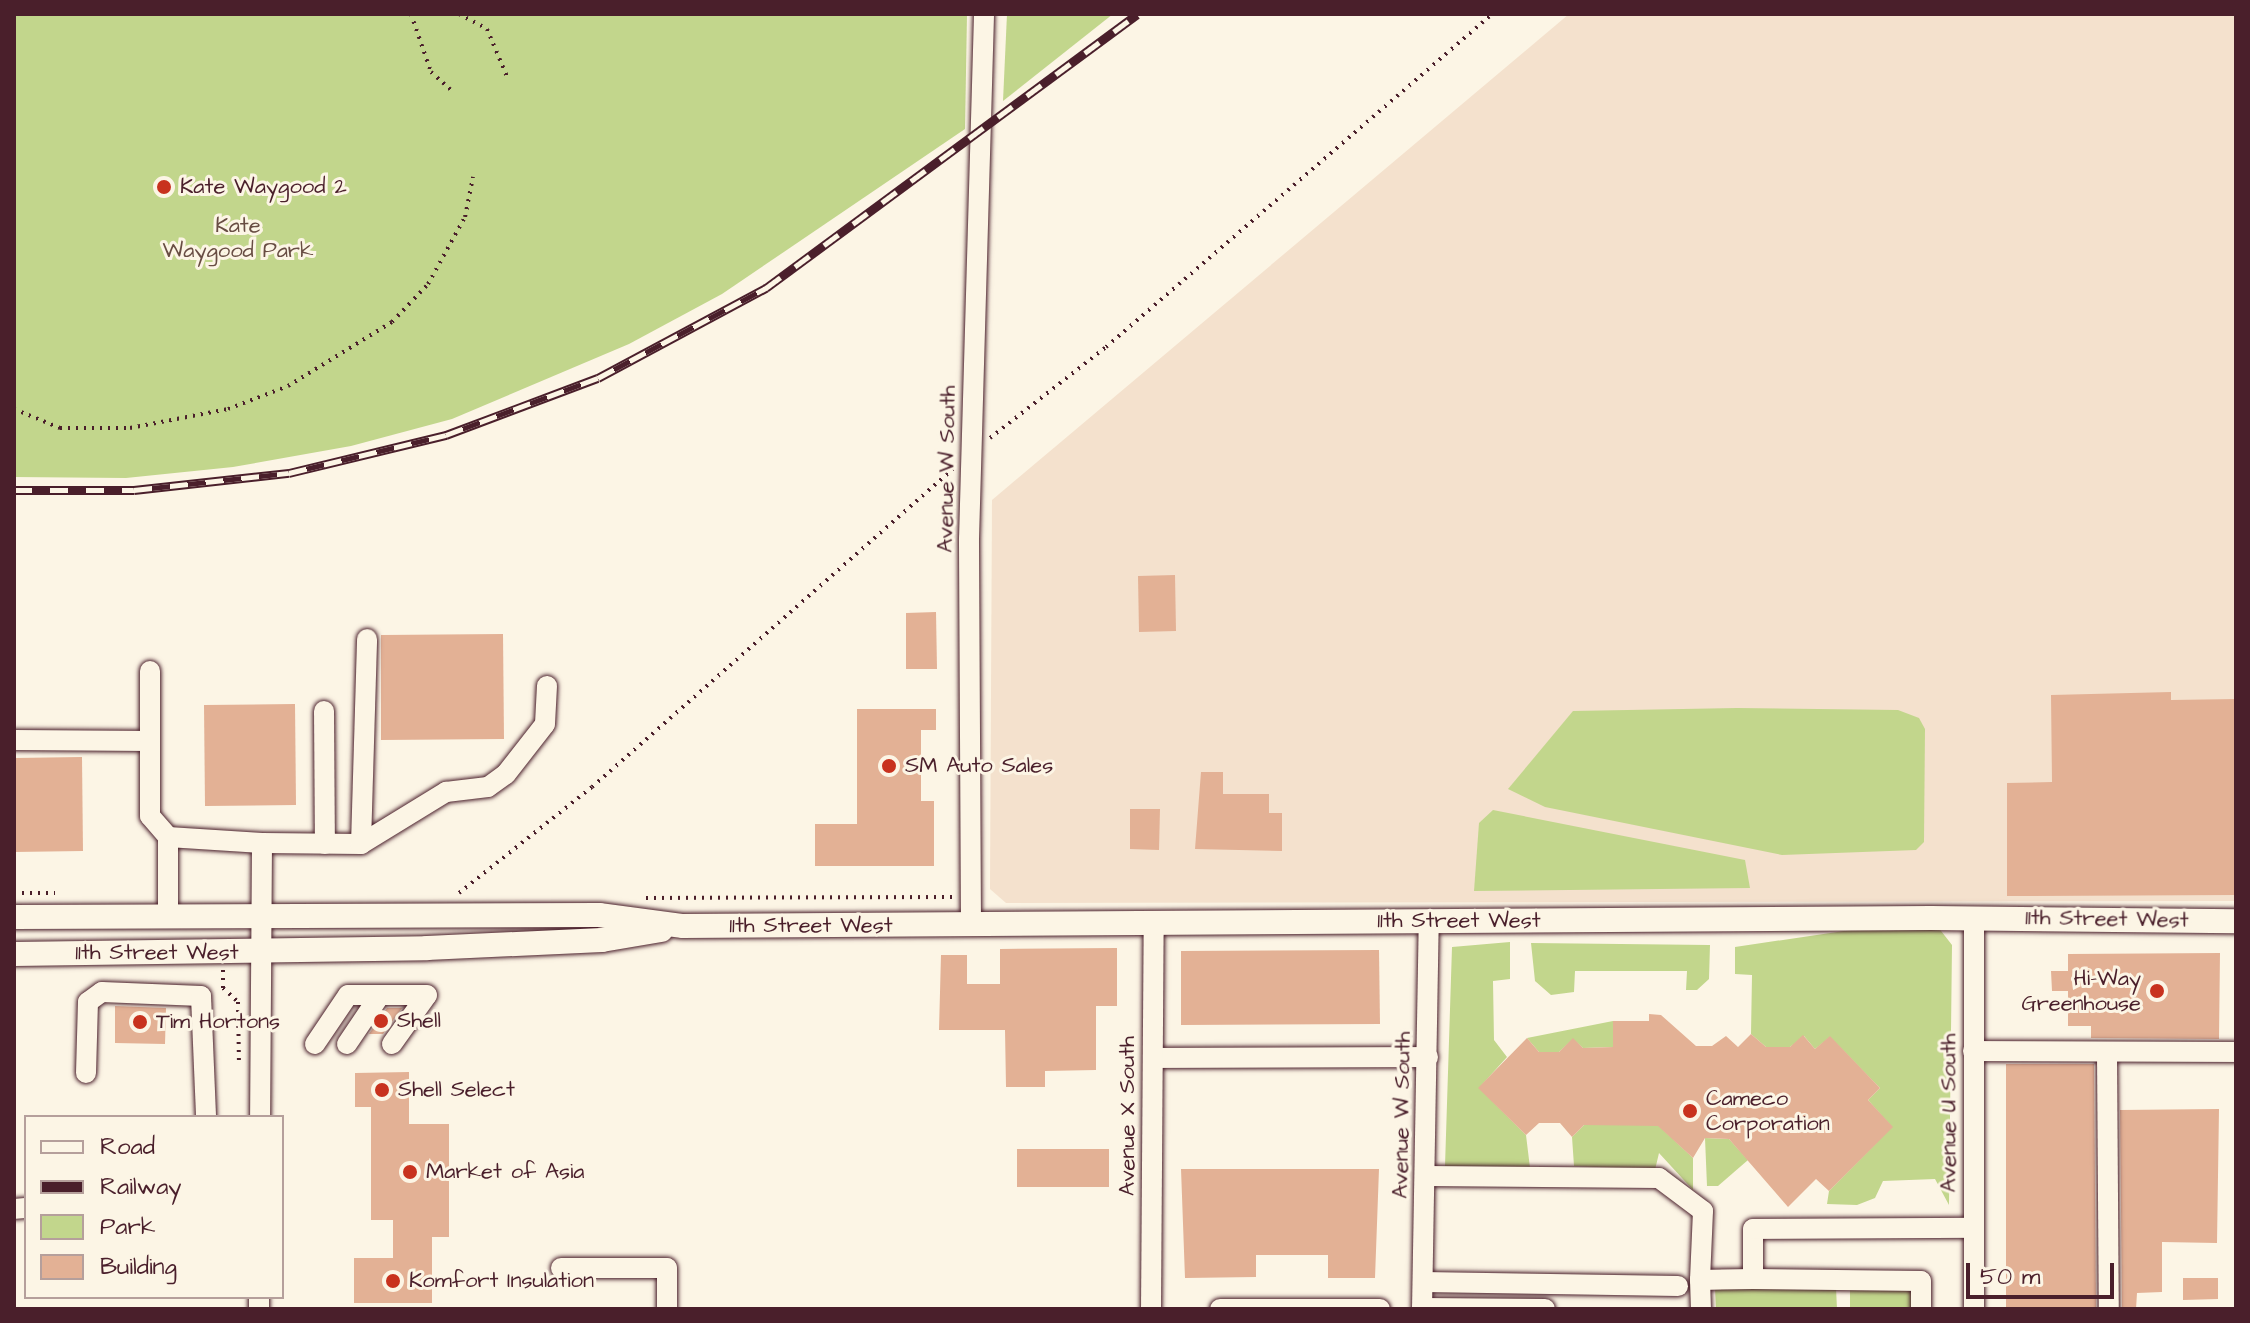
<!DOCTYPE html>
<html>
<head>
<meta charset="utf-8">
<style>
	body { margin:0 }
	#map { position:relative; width:2250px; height:1323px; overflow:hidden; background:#fcf5e5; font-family:"Architects Daughter",sans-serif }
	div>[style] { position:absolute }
	.built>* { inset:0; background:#f4e1cd }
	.green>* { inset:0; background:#c2d68c }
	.building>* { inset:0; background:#e3b195 }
	.path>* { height:4px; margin-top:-2px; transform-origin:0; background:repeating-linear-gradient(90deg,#4a1f2b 0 2px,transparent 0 8px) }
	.roads { filter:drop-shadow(0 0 2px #4a1f2b) drop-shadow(0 0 2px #4a1f2b) }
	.minor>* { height:20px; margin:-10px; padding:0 10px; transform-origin:10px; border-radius:10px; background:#fcf5e5 }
	.major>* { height:24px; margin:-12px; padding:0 12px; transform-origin:12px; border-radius:12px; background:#fcf5e5 }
	.rail>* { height:9px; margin-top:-4.5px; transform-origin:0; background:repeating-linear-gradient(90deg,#fcf5e5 0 18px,#4a1f2b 0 36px); box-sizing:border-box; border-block:2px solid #4a1f2b }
	.dots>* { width:22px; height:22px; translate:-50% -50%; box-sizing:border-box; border:4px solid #fcf5e5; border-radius:50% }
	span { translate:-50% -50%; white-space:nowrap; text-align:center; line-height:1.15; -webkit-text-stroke:6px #fcf5e5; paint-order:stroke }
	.poi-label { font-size:22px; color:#4a1f2b }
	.left { translate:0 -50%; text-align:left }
	.right { translate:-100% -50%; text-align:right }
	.park-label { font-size:22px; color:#684d43 }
	.street-label { font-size:22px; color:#4a1f2b }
	.frame { position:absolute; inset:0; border:16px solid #4a1f2b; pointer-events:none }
	.legend { position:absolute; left:24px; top:1115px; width:260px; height:184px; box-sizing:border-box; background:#fcf5e5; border:2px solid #b59f9b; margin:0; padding:10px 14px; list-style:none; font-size:24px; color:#4a1f2b }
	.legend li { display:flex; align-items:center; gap:16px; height:40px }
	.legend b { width:40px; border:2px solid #b59f9b }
	.scale { position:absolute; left:1966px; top:1263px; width:148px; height:36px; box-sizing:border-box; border:4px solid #4a1f2b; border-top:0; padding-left:10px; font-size:24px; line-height:28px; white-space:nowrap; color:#4a1f2b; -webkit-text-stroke:6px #fcf5e5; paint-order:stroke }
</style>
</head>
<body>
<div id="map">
	<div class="built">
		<i style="clip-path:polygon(1569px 14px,2236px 14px,2236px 901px,1006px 903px,990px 889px,992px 500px)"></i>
	</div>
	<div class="green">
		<i style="clip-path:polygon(14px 14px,967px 14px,965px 129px,722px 294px,629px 344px,452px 419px,351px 446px,233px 467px,126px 478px,14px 477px)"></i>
		<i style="clip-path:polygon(1007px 14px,1113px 14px,1003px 101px)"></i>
		<i style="clip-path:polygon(1737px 708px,1898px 710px,1919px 718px,1925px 729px,1924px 842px,1916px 850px,1782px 855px,1545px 807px,1508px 789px,1573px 711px)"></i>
		<i style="clip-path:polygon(1493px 810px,1745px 860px,1750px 888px,1474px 891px,1479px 823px)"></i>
		<i style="clip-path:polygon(1931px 918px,1952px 945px,1949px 1205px,1935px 1179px,1883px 1181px,1875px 1198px,1857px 1205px,1827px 1204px,1829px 1191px,1892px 1127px,1868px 1100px,1880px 1088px,1830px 1037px,1815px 1049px,1804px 1036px,1790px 1047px,1766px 1047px,1751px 1034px,1752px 975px,1735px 974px,1735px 947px)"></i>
		<i style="clip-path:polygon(1510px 942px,1510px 979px,1493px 981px,1494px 1040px,1507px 1057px,1479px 1088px,1526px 1135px,1530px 1168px,1445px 1166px,1452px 947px)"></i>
		<i style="clip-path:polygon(1531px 943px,1710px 945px,1709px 979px,1697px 990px,1686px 990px,1687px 971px,1575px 971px,1574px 992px,1551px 995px,1535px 981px)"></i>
		<i style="clip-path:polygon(1613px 1021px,1613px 1047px,1583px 1048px,1573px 1039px,1559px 1052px,1539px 1052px,1527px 1038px)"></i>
		<i style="clip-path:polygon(1584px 1125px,1658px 1125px,1693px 1158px,1693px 1190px,1659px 1153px,1655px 1170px,1574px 1166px,1572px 1137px)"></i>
		<i style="clip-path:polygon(1705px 1138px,1729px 1139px,1748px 1160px,1718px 1186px,1707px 1186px)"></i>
		<i style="clip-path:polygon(1913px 1286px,1912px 1309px,1850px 1309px,1850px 1288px)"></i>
		<i style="clip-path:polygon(1715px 1288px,1836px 1288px,1837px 1309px,1716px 1309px)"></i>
	</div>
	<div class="building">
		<i style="clip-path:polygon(1175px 575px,1176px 631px,1139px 632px,1138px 576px)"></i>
		<i style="clip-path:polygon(936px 612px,937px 669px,906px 669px,906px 613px)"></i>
		<i style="clip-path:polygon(503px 634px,504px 739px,381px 740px,381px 635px)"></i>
		<i style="clip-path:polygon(2171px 692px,2171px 700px,2236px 699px,2236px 895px,2007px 896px,2007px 783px,2052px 782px,2051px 695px)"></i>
		<i style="clip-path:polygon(295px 704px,296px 805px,205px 806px,204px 705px)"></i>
		<i style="clip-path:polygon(857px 709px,936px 709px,936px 730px,921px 730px,921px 801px,934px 801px,934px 866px,815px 866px,815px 824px,857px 824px)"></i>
		<i style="clip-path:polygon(82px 757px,83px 851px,14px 852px,14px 758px)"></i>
		<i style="clip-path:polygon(1201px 772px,1223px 772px,1223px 794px,1269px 794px,1269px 813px,1282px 813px,1282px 851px,1195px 849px)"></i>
		<i style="clip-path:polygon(1130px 809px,1160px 809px,1159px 850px,1130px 849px)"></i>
		<i style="clip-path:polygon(1117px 948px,1117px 1006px,1096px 1006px,1096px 1070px,1045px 1071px,1045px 1087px,1006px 1087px,1005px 1030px,939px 1030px,941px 955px,967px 955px,967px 984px,1000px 984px,1000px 949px)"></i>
		<i style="clip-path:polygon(1379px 950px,1380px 1024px,1181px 1025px,1181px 951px)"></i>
		<i style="clip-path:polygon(2220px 953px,2219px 1039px,2091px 1038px,2091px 1026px,2068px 1026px,2068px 991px,2052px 991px,2051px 971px,2068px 971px,2068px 954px)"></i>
		<i style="clip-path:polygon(115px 1006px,166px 1008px,165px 1044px,115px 1043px)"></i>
		<i style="clip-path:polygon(387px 1008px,402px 1008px,383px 1034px,369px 1034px)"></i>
		<i style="clip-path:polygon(1649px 1014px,1661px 1015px,1696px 1046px,1712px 1046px,1726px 1036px,1738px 1047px,1751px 1034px,1766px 1047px,1790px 1047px,1803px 1035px,1815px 1049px,1830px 1036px,1880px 1088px,1868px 1100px,1893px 1127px,1829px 1191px,1816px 1179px,1788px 1207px,1729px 1139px,1705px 1138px,1693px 1158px,1658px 1126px,1584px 1125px,1572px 1137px,1560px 1123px,1539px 1123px,1526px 1135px,1478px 1088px,1527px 1038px,1539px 1052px,1559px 1052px,1573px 1038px,1583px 1048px,1613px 1047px,1613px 1021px,1649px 1021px)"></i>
		<i style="clip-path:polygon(2006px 1064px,2094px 1064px,2096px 1309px,2006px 1309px)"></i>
		<i style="clip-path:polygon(409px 1072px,409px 1124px,449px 1124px,449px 1237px,432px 1237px,432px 1303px,354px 1303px,354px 1258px,393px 1258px,393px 1220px,371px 1220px,371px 1107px,355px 1107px,355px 1073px)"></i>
		<i style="clip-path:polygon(2219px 1109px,2217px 1243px,2162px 1242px,2162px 1292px,2137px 1293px,2136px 1309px,2122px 1309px,2120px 1110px)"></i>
		<i style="clip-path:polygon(1017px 1149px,1109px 1149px,1109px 1187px,1017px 1187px)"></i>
		<i style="clip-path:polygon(1181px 1169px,1379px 1169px,1375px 1278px,1328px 1278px,1328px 1255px,1256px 1255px,1256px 1277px,1185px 1278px)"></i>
		<i style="clip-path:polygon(2183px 1278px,2218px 1278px,2218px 1299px,2183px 1300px)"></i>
	</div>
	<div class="path">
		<i style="left:411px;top:14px;width:61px;rotate:71deg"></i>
		<i style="left:431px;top:72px;width:28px;rotate:42deg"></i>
		<i style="left:459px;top:14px;width:32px;rotate:28deg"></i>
		<i style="left:487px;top:29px;width:54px;rotate:67.2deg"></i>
		<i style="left:14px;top:409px;width:50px;rotate:22.4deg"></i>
		<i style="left:60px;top:428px;width:70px"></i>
		<i style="left:130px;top:428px;width:100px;rotate:-11deg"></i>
		<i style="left:228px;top:409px;width:64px;rotate:-21deg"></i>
		<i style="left:288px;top:386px;width:122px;rotate:-31.6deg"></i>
		<i style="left:392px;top:322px;width:52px;rotate:-46.5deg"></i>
		<i style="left:428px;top:284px;width:77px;rotate:-61.1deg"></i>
		<i style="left:465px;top:217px;width:41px;rotate:-78.7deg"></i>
		<i style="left:990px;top:438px;width:147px;rotate:-38.1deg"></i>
		<i style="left:1106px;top:347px;width:510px;rotate:-40.78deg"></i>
		<i style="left:14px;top:893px;width:41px"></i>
		<i style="left:459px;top:893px;width:170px;rotate:-38.6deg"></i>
		<i style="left:592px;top:787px;width:481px;rotate:-41.4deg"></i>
		<i style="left:646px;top:898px;width:307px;rotate:-0.2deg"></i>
		<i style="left:223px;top:970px;width:18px;rotate:90deg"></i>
		<i style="left:223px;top:988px;width:21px;rotate:43deg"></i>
		<i style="left:238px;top:1002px;width:61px;rotate:89.1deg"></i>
	</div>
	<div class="roads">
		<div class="minor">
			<i style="left:324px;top:711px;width:133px;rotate:89.6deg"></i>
			<i style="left:14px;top:740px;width:136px;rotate:0.4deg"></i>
			<i style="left:150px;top:741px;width:75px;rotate:90deg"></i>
			<i style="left:150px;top:816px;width:28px;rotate:49deg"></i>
			<i style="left:150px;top:741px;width:70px;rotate:-90deg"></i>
			<i style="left:262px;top:843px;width:99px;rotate:0.6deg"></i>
			<i style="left:361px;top:844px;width:205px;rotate:-88.3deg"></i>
			<i style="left:361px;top:844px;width:100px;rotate:-31.5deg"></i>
			<i style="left:446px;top:792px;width:42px;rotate:-6.8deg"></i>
			<i style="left:488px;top:787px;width:22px;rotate:-36deg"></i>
			<i style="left:506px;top:774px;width:63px;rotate:-52deg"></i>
			<i style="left:545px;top:724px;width:38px;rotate:-87deg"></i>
			<i style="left:168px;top:917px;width:80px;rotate:-90deg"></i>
			<i style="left:168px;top:837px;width:94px;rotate:3.7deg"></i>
			<i style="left:262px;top:843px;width:274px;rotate:90.4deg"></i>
			<i style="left:971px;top:926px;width:387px;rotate:-90.3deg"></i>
			<i style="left:969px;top:539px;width:525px;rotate:-88.36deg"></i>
			<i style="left:315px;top:1044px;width:59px;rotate:-56deg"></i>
			<i style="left:348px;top:995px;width:79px"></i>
			<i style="left:347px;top:1044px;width:59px;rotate:-56deg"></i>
			<i style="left:392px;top:1044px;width:60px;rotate:-54.5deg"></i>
			<i style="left:1973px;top:1051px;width:263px;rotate:0.2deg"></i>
			<i style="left:2107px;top:1053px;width:256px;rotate:89.6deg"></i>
			<i style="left:1153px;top:1058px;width:275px;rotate:-0.2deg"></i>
			<i style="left:86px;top:1073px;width:71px;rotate:-88.4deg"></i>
			<i style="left:88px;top:1002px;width:17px;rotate:-36deg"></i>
			<i style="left:102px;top:992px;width:99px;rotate:2.3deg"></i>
			<i style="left:201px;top:996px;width:121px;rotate:87.6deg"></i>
			<i style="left:1426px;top:1176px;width:233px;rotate:0.5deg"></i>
			<i style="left:1659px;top:1178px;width:55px;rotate:36.9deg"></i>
			<i style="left:1703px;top:1211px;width:69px;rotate:92.5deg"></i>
			<i style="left:14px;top:1209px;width:12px;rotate:-5deg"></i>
			<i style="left:561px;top:1268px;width:106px"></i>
			<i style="left:667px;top:1268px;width:41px;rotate:90deg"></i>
			<i style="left:1753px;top:1279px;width:50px;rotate:-90deg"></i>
			<i style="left:1753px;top:1229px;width:220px;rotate:-0.3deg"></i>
			<i style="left:1423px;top:1282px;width:255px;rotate:0.9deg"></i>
			<i style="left:1422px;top:1308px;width:123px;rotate:0.5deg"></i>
			<i style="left:259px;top:1309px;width:12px;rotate:-90deg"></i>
			<i style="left:1151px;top:1309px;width:385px;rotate:-89.6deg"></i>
			<i style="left:1220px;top:1309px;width:160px"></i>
			<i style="left:1422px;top:1309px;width:387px;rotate:-89deg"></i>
			<i style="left:1701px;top:1309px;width:29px;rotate:-92deg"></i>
			<i style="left:1700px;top:1280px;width:53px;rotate:-1.1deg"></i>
			<i style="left:1753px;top:1279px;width:168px;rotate:0.7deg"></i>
			<i style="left:1921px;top:1281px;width:28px;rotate:90deg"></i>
			<i style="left:1974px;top:1309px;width:391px;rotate:-90deg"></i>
		</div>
		<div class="major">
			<i style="left:14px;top:917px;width:585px;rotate:-0.2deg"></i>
			<i style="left:599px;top:915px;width:85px;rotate:7.5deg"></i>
			<i style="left:683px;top:926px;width:1248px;rotate:-0.37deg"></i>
			<i style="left:1931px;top:918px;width:305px;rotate:0.6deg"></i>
			<i style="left:14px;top:954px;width:413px;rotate:-0.8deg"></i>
			<i style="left:427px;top:948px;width:175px;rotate:-2.6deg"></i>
			<i style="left:602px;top:940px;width:60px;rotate:-9.6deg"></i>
		</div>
	</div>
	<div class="rail">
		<i style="left:14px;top:490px;width:120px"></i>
		<i style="left:134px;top:490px;width:156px;rotate:-6.3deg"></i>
		<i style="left:289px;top:473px;width:162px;rotate:-13.6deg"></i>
		<i style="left:446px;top:435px;width:162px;rotate:-20.6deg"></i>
		<i style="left:598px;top:378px;width:191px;rotate:-28.2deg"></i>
		<i style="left:766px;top:288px;width:461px;rotate:-36.4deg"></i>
	</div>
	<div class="dots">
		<i style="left:164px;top:187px;background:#c8321e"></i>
		<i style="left:889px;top:766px;background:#c8321e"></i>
		<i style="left:2157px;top:991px;background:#c8321e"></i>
		<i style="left:381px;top:1021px;background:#c8321e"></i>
		<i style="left:140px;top:1022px;background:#c8321e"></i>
		<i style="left:382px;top:1090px;background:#c8321e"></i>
		<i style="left:1690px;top:1111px;background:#c8321e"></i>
		<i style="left:410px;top:1172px;background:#c8321e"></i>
		<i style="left:393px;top:1281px;background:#c8321e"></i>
	</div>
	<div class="poi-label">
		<span class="left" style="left:180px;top:187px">Kate Waygood 2</span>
		<span class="left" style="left:905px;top:766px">SM Auto Sales</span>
		<span class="right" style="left:2141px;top:991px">Hi-Way<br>Greenhouse</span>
		<span class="left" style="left:397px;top:1021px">Shell</span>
		<span class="left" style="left:156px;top:1022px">Tim Hortons</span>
		<span class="left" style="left:398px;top:1090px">Shell Select</span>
		<span class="left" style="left:1706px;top:1111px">Cameco<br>Corporation</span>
		<span class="left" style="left:426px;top:1172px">Market of Asia</span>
		<span class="left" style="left:409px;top:1281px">Komfort Insulation</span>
	</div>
	<div class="park-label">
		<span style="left:238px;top:238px">Kate<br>Waygood Park</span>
	</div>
	<div class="street-label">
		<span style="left:947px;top:469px;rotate:-89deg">Avenue W South</span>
		<span style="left:2107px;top:919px;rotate:1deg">11th Street West</span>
		<span style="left:1459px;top:921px">11th Street West</span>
		<span style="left:811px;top:926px">11th Street West</span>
		<span style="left:157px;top:953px">11th Street West</span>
		<span style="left:1949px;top:1113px;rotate:-90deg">Avenue U South</span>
		<span style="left:1402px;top:1115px;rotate:-89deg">Avenue W South</span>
		<span style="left:1128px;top:1116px;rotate:-90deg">Avenue X South</span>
	</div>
	<div class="frame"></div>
	<ul class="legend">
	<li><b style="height:10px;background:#fcf5e5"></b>Road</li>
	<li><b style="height:10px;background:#4a1f2b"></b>Railway</li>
	<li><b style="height:22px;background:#c2d68c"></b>Park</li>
	<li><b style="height:22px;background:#e3b195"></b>Building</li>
	</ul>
	<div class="scale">50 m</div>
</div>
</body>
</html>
